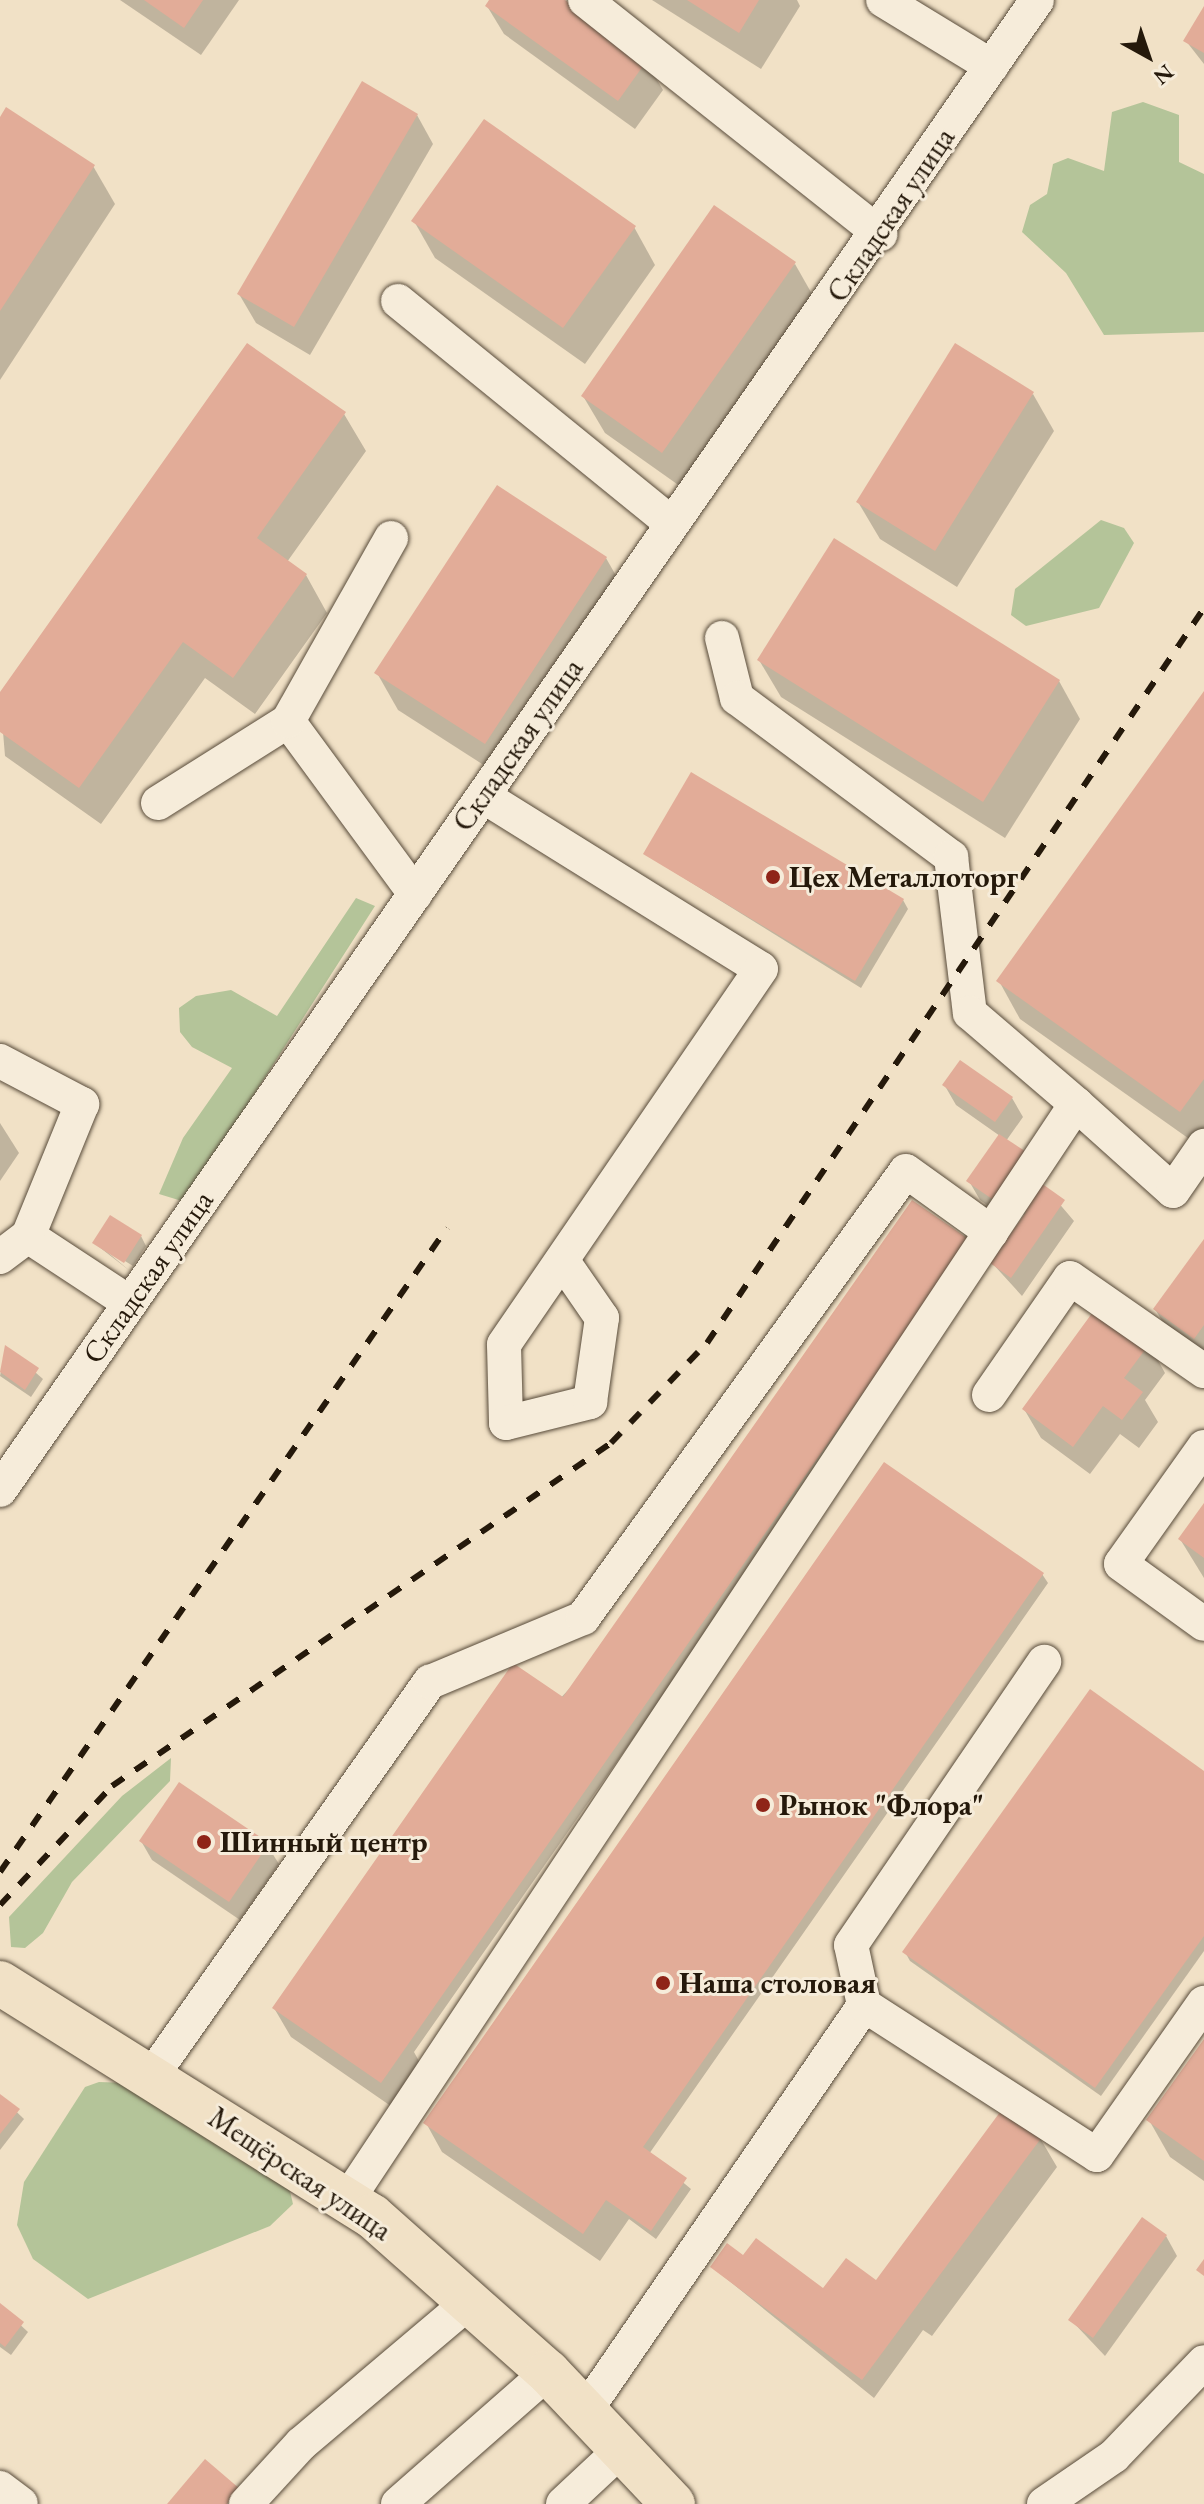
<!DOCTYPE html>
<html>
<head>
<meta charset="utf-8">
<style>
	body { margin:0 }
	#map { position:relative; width:1204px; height:2504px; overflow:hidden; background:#f1e1c6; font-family:"EB Garamond",serif }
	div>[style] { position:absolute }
	.green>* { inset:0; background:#b4c499 }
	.shadow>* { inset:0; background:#0003 }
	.building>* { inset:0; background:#e2ac98 }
	.roads { filter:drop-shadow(0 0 2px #584b3a) drop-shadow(0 0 2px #584b3a) }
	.minor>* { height:34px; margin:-17px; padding:0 17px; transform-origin:17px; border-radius:17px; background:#f6ecda }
	.major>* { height:44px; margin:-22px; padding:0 22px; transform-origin:22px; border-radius:22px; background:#f1e1c6 }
	.rail>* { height:6px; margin-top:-3px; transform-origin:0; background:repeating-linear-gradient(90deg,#25190b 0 14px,transparent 0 28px) }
	.dots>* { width:22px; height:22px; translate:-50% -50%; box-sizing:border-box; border:4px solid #f6ecda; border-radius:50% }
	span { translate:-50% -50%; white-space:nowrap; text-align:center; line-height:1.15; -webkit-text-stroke:6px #f6ecda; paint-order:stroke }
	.street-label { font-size:30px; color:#25190b }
	.poi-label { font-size:30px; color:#25190b; font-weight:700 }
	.left { translate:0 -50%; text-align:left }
	.north { position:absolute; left:1108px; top:16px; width:80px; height:80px; -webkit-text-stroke:6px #f6ecda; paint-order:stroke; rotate:140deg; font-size:22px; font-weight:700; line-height:32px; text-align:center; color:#25190b }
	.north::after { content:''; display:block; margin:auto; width:28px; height:36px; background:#25190b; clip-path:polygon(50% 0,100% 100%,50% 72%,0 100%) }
</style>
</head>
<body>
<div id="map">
	<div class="green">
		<i style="clip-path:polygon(1143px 102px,1179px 115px,1179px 162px,1204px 174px,1204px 332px,1104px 335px,1066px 273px,1022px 232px,1030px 205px,1047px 194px,1053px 164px,1068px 158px,1104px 171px,1112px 112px)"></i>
		<i style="clip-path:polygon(1101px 520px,1124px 528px,1134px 543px,1099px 608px,1026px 626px,1011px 615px,1015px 589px)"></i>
		<i style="clip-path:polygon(356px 898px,375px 906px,185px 1202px,159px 1194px,183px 1138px,232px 1068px,192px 1047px,180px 1032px,179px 1008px,196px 996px,231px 990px,277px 1016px)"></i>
		<i style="clip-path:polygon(171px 1758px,170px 1781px,72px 1882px,43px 1933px,25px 1948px,11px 1947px,9px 1917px,122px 1796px)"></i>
		<i style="clip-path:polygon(99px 2082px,127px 2083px,288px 2183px,293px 2204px,270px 2226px,88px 2299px,33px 2259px,17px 2225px,24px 2182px,85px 2087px)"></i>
	</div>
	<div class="shadow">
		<i style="clip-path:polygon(120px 0,239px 0,201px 55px)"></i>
		<i style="clip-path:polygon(491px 0,562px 0,646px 61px,663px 90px,635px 129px,504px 34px,487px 6px)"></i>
		<i style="clip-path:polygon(652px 0,797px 0,800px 6px,761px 69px)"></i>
		<i style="clip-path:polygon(1204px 10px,1204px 64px,1186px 41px)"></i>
		<i style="clip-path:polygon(417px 115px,433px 144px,310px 355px,256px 323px,239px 294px)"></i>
		<i style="clip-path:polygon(0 120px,93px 166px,115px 204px,0 380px)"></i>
		<i style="clip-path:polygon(414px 221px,634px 227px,655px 265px,585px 364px,435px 258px)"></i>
		<i style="clip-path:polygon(795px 264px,816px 301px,684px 489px,605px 433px,583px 396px)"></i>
		<i style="clip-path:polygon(1033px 394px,1054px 431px,957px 587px,880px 539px,858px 502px)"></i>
		<i style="clip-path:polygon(344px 414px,366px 451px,287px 562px,306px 575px,327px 613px,255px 714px,205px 678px,101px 824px,5px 756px,0 696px)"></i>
		<i style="clip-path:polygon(606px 558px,627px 595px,507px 780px,398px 710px,377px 673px)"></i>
		<i style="clip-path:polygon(759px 660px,1059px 681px,1080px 719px,1005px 838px,781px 697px)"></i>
		<i style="clip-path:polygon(1204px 694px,1204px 1145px,1202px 1148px,1020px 1019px,999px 981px)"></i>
		<i style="clip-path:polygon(645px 854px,903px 900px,908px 909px,861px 988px)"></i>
		<i style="clip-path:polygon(945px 1086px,1012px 1098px,1023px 1117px,1006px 1141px,1074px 1221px,1022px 1296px,992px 1263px,1025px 1217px,1017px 1203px,1007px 1219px,980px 1200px,969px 1181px,1000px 1136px,956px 1105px)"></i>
		<i style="clip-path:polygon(0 1123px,19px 1153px,0 1181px)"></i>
		<i style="clip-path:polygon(141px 1236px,146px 1246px,133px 1266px,99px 1245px,130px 1271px,94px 1243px)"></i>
		<i style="clip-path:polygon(1204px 1243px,1204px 1366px,1177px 1346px,1155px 1309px)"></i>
		<i style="clip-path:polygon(974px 1251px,414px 2052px,425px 2072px,398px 2111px,291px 2037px,274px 2008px)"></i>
		<i style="clip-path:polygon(1149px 1344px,1165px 1373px,1145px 1400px,1158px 1422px,1139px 1448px,1120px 1434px,1090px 1474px,1041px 1438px,1024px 1409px)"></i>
		<i style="clip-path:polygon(6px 1347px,43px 1379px,31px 1397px,0 1376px)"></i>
		<i style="clip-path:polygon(1204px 1506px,1204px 1578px,1180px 1539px)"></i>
		<i style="clip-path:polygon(1042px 1574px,1048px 1583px,649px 2154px,691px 2189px,656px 2239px,629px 2219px,600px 2261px,442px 2152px,426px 2123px)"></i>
		<i style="clip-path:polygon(1204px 1773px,1204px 1951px,1101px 2096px,910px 1961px,905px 1952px)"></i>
		<i style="clip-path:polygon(141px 1841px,267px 1845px,279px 1864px,240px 1920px,152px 1860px)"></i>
		<i style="clip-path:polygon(1204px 2042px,1204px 2181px,1170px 2157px,1149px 2120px)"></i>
		<i style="clip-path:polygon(0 2096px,24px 2119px,0 2150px)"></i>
		<i style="clip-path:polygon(1040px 2138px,1057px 2167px,932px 2336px,923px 2330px,874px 2398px,712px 2267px,743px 2258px,822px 2289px,883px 2288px)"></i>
		<i style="clip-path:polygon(1166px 2236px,1177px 2256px,1105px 2356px,1071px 2320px)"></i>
		<i style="clip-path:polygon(0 2306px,28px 2332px,11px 2355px,0 2347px)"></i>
	</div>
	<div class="building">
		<i style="clip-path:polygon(144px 0,203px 0,184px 28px)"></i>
		<i style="clip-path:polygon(489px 0,565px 0,648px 59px,618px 101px,485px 6px)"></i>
		<i style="clip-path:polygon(687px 0,759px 0,739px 33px)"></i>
		<i style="clip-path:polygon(1204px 6px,1204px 53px,1183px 41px)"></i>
		<i style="clip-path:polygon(362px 81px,418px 114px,294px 327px,237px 294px)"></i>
		<i style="clip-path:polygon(6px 107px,95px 165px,0 311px,0 117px)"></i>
		<i style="clip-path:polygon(484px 119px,636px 226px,563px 328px,411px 221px)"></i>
		<i style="clip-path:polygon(714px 205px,796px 262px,662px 453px,581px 396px)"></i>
		<i style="clip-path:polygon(247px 343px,346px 412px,257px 538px,307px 574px,233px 678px,183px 642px,79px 788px,0 732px,0 692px)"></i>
		<i style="clip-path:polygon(955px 343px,1034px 392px,935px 551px,856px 502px)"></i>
		<i style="clip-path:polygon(497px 485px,607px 557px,485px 744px,374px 673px)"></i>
		<i style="clip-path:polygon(834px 538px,1060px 680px,983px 802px,757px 660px)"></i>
		<i style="clip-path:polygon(1204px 691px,1204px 1079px,1180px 1112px,996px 981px)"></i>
		<i style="clip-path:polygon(691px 772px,904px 899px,855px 981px,643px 854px)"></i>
		<i style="clip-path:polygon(960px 1060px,1013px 1097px,995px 1122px,942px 1085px)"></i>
		<i style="clip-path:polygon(999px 1134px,1028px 1153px,995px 1201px,966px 1181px)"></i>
		<i style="clip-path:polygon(1034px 1178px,1065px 1200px,1011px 1278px,990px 1263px,1026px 1212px,1016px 1204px)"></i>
		<i style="clip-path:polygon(912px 1200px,970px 1240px,381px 2083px,272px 2008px,513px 1663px,563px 1697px)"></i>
		<i style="clip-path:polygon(110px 1215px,142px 1235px,124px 1263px,92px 1243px)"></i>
		<i style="clip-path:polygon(1204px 1239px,1204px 1325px,1194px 1339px,1153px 1309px)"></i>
		<i style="clip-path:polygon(1098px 1305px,1150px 1343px,1124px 1378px,1143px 1392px,1122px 1420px,1103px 1406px,1073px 1447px,1022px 1409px)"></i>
		<i style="clip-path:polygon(5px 1345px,39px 1368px,25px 1390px,0 1372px)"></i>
		<i style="clip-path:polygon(884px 1462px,1044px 1573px,643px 2147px,687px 2178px,651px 2231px,606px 2200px,583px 2234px,423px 2123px)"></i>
		<i style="clip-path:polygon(1204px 1503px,1204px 1558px,1178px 1539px)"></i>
		<i style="clip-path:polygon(1090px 1689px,1204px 1771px,1204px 1936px,1095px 2088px,902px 1952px)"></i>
		<i style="clip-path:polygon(179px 1782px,269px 1843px,229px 1902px,139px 1841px)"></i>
		<i style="clip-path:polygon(1204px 2039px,1204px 2161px,1146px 2120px)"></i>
		<i style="clip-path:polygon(0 2094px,20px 2109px,0 2134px)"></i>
		<i style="clip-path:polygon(1003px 2108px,1042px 2137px,862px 2380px,710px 2267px,727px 2243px,743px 2255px,756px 2238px,823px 2288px,846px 2258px,876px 2280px)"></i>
		<i style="clip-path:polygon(1142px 2217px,1167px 2235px,1093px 2338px,1068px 2320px)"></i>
		<i style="clip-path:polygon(1204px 2259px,1204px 2276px,1196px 2270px)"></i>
		<i style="clip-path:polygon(0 2303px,24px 2322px,5px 2347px,0 2343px)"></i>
		<i style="clip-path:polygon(205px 2459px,240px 2489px,227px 2504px,167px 2504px)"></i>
	</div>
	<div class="roads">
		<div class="minor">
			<i style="left:585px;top:0;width:377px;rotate:38.4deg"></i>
			<i style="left:883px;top:0;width:127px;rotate:31.4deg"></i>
			<i style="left:398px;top:301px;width:353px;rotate:39.1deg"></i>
			<i style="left:722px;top:638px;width:62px;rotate:76deg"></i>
			<i style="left:737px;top:698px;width:267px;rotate:36.6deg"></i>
			<i style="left:951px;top:857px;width:157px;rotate:83.1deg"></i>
			<i style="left:970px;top:1013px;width:140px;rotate:40.6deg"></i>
			<i style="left:288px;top:721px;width:215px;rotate:53.7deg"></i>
			<i style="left:483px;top:796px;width:327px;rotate:31.9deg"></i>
			<i style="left:761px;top:969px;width:455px;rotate:124.4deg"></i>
			<i style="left:504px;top:1345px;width:78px;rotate:88.5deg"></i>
			<i style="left:506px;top:1423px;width:87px;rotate:-14deg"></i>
			<i style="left:590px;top:1402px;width:85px;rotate:-81.9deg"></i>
			<i style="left:602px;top:1318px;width:67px;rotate:-124.6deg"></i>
			<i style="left:158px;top:803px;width:154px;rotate:-32.2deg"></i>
			<i style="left:288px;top:721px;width:210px;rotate:-60.6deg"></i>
			<i style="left:0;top:1061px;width:93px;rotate:27.7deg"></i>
			<i style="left:82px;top:1104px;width:143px;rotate:112.2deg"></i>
			<i style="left:28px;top:1236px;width:122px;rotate:33.3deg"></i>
			<i style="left:0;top:1257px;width:35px;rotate:-37deg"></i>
			<i style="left:989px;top:1395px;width:142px;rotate:-55.3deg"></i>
			<i style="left:1070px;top:1278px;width:163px;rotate:34.8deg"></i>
			<i style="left:1204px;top:1447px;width:143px;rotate:125.4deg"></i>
			<i style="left:1121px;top:1564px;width:102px;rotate:35.9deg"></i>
			<i style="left:0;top:1490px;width:1815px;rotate:-55.16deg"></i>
			<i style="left:864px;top:2005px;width:277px;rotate:32.8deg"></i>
			<i style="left:1097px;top:2155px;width:186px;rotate:-54.9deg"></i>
			<i style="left:151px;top:2077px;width:484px;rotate:-54.8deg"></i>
			<i style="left:430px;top:1682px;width:166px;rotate:-22.7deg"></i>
			<i style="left:583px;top:1618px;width:551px;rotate:-54.15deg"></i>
			<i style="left:906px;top:1171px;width:105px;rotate:35.7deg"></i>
			<i style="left:348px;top:2199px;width:1315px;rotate:-56.38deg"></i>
			<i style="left:1076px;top:1104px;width:130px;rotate:41.9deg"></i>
			<i style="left:1173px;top:1191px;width:55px;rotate:-55.4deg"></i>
			<i style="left:586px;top:2410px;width:491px;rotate:-55.5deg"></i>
			<i style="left:864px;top:2005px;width:61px;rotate:-102.2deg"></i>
			<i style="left:851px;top:1945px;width:343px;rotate:-55.7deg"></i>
			<i style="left:0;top:2488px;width:26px;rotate:37deg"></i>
			<i style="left:246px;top:2504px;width:81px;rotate:-47.5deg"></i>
			<i style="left:301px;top:2444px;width:220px;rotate:-40.2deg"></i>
			<i style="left:398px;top:2504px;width:200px;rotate:-41.3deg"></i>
			<i style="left:563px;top:2504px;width:81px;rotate:-43deg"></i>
			<i style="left:1044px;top:2504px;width:85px;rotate:-34.4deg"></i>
			<i style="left:1114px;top:2456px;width:130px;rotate:-46.2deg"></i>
		</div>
		<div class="major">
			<i style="left:0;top:1983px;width:439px;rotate:32.1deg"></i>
			<i style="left:372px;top:2216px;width:235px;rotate:41.6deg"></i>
			<i style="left:548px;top:2372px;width:182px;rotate:46.6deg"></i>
		</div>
	</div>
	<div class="rail">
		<i style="left:0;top:1872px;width:784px;rotate:-55.24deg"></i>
		<i style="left:0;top:1905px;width:163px;rotate:-46.7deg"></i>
		<i style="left:112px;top:1786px;width:606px;rotate:-34.5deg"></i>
		<i style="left:611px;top:1443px;width:139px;rotate:-46.2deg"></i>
		<i style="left:707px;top:1343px;width:887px;rotate:-55.93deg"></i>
	</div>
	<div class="dots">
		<i style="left:773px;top:877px;background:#8f2418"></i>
		<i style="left:763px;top:1805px;background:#8f2418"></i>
		<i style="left:204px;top:1842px;background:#8f2418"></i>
		<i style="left:663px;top:1983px;background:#8f2418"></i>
	</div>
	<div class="street-label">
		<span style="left:891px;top:215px;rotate:-56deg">Складская улица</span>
		<span style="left:518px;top:745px;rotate:-55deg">Складская улица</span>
		<span style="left:148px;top:1277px;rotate:-55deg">Складская улица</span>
		<span style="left:300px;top:2174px;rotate:34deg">Мещёрская улица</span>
	</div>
	<div class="poi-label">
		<span class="left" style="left:789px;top:877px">Цех Металлоторг</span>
		<span class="left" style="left:779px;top:1805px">Рынок "Флора"</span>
		<span class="left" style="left:220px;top:1842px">Шинный центр</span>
		<span class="left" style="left:679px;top:1983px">Наша столовая</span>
	</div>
	<div class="north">N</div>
</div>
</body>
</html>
